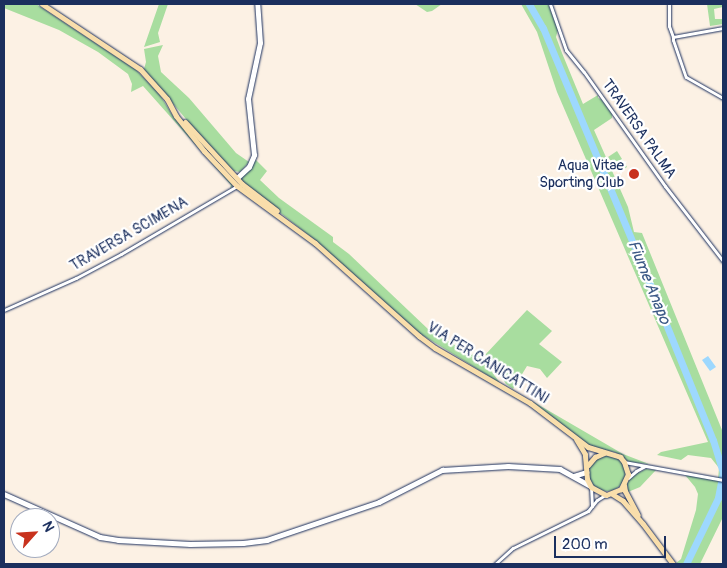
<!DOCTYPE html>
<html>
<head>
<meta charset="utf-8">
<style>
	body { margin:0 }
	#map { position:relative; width:727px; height:568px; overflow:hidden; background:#fcf1e4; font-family:Pangolin,sans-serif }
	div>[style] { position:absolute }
	.green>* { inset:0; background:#a8dd9f }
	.round { border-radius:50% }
	.water>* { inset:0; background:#9dd8fe }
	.river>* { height:7px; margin:-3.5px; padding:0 3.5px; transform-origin:3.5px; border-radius:3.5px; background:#9dd8fe }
	.roads { filter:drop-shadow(0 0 1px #1b2f5e) drop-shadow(0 0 1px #1b2f5e) }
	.street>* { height:3px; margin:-1.5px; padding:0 1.5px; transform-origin:1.5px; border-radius:1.5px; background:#fff }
	.secondary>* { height:4.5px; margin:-2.25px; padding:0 2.25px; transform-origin:2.25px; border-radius:2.25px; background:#fff }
	.primary>* { height:5px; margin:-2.5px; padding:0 2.5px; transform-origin:2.5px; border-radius:2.5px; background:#f9deab }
	.dots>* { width:14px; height:14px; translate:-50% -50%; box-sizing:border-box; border:2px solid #fff; border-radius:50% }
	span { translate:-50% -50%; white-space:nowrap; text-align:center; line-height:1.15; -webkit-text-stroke:4.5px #fff; paint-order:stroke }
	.street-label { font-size:15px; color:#1b2f5e }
	.poi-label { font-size:15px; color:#1b2f5e }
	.right { translate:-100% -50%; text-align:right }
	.water-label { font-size:16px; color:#3c5986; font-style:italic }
	.frame { position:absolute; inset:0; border:5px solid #1b2f5e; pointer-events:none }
	.north { position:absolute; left:10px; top:508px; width:50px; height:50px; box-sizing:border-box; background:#fff; border:1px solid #a4acbf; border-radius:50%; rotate:64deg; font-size:14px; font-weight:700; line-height:20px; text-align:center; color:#1b2f5e }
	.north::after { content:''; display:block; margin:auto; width:18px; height:22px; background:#c8321e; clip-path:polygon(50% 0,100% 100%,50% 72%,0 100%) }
	.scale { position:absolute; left:554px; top:536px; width:112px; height:22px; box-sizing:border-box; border:2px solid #1b2f5e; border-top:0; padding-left:6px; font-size:15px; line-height:18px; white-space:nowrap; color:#1b2f5e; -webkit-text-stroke:4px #fff; paint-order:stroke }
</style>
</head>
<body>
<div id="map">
	<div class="green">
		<i style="clip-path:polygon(4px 4px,36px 4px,136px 70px,160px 95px,174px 118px,232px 184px,232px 187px,230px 188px,231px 185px,143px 86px,131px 92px,132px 84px,128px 74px,98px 52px,59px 30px,4px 8px)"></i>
		<i style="clip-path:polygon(159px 4px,168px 4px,158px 33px,160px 42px,144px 47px)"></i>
		<i style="clip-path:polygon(415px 4px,442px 4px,432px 11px,427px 12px)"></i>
		<i style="clip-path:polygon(521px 4px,548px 4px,558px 30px,556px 37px,562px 53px,583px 104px,598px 95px,598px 98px,601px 99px,612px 114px,612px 118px,594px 130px,628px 207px,634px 232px,642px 233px,722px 430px,723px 517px,700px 564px,675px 564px,681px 559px,696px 510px,698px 494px,695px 487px,685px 475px,718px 480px,719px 468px,711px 458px,688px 455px,681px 460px,657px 455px,661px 452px,708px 442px,557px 92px,537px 32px)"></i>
		<i style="clip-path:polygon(707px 4px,723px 4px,723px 7px,714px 9px,715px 19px,723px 19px,723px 24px,710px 26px)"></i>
		<i style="clip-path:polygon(163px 45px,158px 56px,161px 72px,189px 98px,236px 153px,249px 162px,240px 172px,234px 171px,206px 143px,144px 69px,146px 62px,144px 49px)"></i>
		<i style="clip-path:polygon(617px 151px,627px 167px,619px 172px,608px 157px)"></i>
		<i style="clip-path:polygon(256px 160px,267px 171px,260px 180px,279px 198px,333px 237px,333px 242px,349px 254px,429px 330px,472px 355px,475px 353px,482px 358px,500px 383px,419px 333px,316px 241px,244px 184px,241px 177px)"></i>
		<i style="clip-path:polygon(527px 310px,552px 331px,539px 344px,562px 362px,547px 378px,540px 369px,527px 366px,513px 389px,506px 384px,488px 356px,485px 355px)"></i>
		<i style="clip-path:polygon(532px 401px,623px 454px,649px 464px,629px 462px,615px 452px,597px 449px,585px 443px)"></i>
		<i class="round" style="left:589px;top:455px;width:36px;height:36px"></i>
		<i style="clip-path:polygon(646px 469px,656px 470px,640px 487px,628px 492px,627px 484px,632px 476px)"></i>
	</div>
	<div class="water">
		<i style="clip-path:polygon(708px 356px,716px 367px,710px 371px,702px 360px)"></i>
	</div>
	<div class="river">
		<i style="left:529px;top:4px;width:28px;rotate:60deg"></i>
		<i style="left:543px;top:28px;width:264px;rotate:67.3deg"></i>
		<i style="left:645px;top:272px;width:181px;rotate:68deg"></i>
		<i style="left:713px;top:440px;width:34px;rotate:73deg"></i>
		<i style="left:723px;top:472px;width:26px;rotate:101deg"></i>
		<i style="left:718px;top:498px;width:73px;rotate:115.9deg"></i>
	</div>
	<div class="roads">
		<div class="street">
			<i style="left:550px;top:4px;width:49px;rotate:70.8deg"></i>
			<i style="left:566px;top:50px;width:28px;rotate:51deg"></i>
			<i style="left:584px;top:72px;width:140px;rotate:54.6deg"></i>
			<i style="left:665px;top:186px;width:95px;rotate:52.3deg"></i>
			<i style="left:669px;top:4px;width:22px;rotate:90deg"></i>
			<i style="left:669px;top:26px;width:12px;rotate:70deg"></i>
			<i style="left:723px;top:28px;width:51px;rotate:169.8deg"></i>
			<i style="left:673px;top:37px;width:3px;rotate:90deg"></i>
			<i style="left:673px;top:40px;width:39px;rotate:71deg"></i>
			<i style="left:686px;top:77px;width:43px;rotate:29.6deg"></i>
			<i style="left:4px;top:310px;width:79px;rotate:-24deg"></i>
			<i style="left:76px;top:278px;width:51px;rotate:-28.1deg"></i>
			<i style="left:121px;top:254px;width:134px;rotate:-30.4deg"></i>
			<i style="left:624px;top:462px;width:101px;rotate:10.3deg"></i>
			<i style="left:628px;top:478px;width:11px;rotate:-41deg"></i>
			<i style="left:636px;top:471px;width:10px;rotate:-29deg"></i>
			<i style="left:591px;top:487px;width:19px;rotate:87deg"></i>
			<i style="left:495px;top:564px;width:24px;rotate:-42deg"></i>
			<i style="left:513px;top:548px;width:84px;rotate:-26.3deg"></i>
			<i style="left:588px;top:511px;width:14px;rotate:-51deg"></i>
			<i style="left:597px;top:500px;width:9px;rotate:-32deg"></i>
		</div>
		<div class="secondary">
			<i style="left:237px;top:178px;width:16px;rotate:-43deg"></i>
			<i style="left:249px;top:167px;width:13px;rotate:-67deg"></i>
			<i style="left:254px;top:155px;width:56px;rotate:-96.1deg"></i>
			<i style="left:248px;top:99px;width:57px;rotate:-77.9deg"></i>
			<i style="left:260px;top:43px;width:39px;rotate:-94deg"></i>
			<i style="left:574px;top:476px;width:13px;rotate:-18deg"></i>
			<i style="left:4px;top:494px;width:105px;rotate:24.1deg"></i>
			<i style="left:100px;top:537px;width:18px;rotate:9deg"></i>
			<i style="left:118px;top:540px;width:72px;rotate:3.2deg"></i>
			<i style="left:190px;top:544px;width:53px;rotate:-1.1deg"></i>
			<i style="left:243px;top:543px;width:24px;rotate:-7deg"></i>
			<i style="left:267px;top:540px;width:118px;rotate:-18.7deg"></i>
			<i style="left:379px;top:502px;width:71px;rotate:-26.9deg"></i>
			<i style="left:442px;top:470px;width:66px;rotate:-3.5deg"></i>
			<i style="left:508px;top:466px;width:52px;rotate:3.3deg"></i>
			<i style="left:560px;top:469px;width:33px;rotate:29deg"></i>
		</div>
		<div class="primary">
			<i style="left:42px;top:4px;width:118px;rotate:33.6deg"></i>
			<i style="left:140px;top:69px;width:40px;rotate:48deg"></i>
			<i style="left:167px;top:99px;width:19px;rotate:62deg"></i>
			<i style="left:176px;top:116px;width:45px;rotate:51.3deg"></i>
			<i style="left:204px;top:151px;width:48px;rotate:46.7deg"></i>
			<i style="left:237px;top:186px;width:97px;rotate:36.2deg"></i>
			<i style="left:315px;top:243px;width:140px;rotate:41.8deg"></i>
			<i style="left:419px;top:336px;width:20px;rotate:37deg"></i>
			<i style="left:435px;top:348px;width:110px;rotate:30.1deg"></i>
			<i style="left:530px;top:403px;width:73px;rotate:37.2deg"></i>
			<i style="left:588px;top:447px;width:34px;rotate:17deg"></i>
			<i style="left:620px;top:457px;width:6px;rotate:51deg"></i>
			<i style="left:624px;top:462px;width:13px;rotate:72deg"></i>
			<i style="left:628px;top:474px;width:17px;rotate:115deg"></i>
			<i style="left:621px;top:489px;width:16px;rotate:158deg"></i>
			<i style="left:606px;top:495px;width:17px;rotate:-152deg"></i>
			<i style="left:591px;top:487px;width:9px;rotate:-117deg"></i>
			<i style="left:587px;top:479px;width:25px;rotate:-95deg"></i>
			<i style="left:585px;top:454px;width:17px;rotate:-121deg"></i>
			<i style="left:185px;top:122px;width:84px;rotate:47.4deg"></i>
			<i style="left:242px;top:184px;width:44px;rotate:37.6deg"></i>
			<i style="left:588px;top:465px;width:11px;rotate:-49deg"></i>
			<i style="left:595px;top:457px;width:10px;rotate:-24deg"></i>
			<i style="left:624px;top:485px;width:6px;rotate:81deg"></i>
			<i style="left:625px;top:491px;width:27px;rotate:62deg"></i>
			<i style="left:612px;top:494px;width:13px;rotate:32deg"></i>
			<i style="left:623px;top:501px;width:30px;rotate:49deg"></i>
			<i style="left:643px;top:524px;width:50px;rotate:53.1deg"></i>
		</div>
	</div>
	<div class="dots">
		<i style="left:634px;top:174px;background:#c8321e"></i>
	</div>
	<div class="street-label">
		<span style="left:639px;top:129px;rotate:55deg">TRAVERSA PALMA</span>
		<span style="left:129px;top:234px;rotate:-30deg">TRAVERSA SCIMENA</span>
		<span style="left:488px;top:363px;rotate:32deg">VIA PER CANICATTINI</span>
	</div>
	<div class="poi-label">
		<span class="right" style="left:624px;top:174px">Aqua Vitae<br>Sporting Club</span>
	</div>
	<div class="water-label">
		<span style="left:649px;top:282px;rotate:68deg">Fiume Anapo</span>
	</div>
	<div class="frame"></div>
	<div class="north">N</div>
	<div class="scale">200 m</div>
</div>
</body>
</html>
